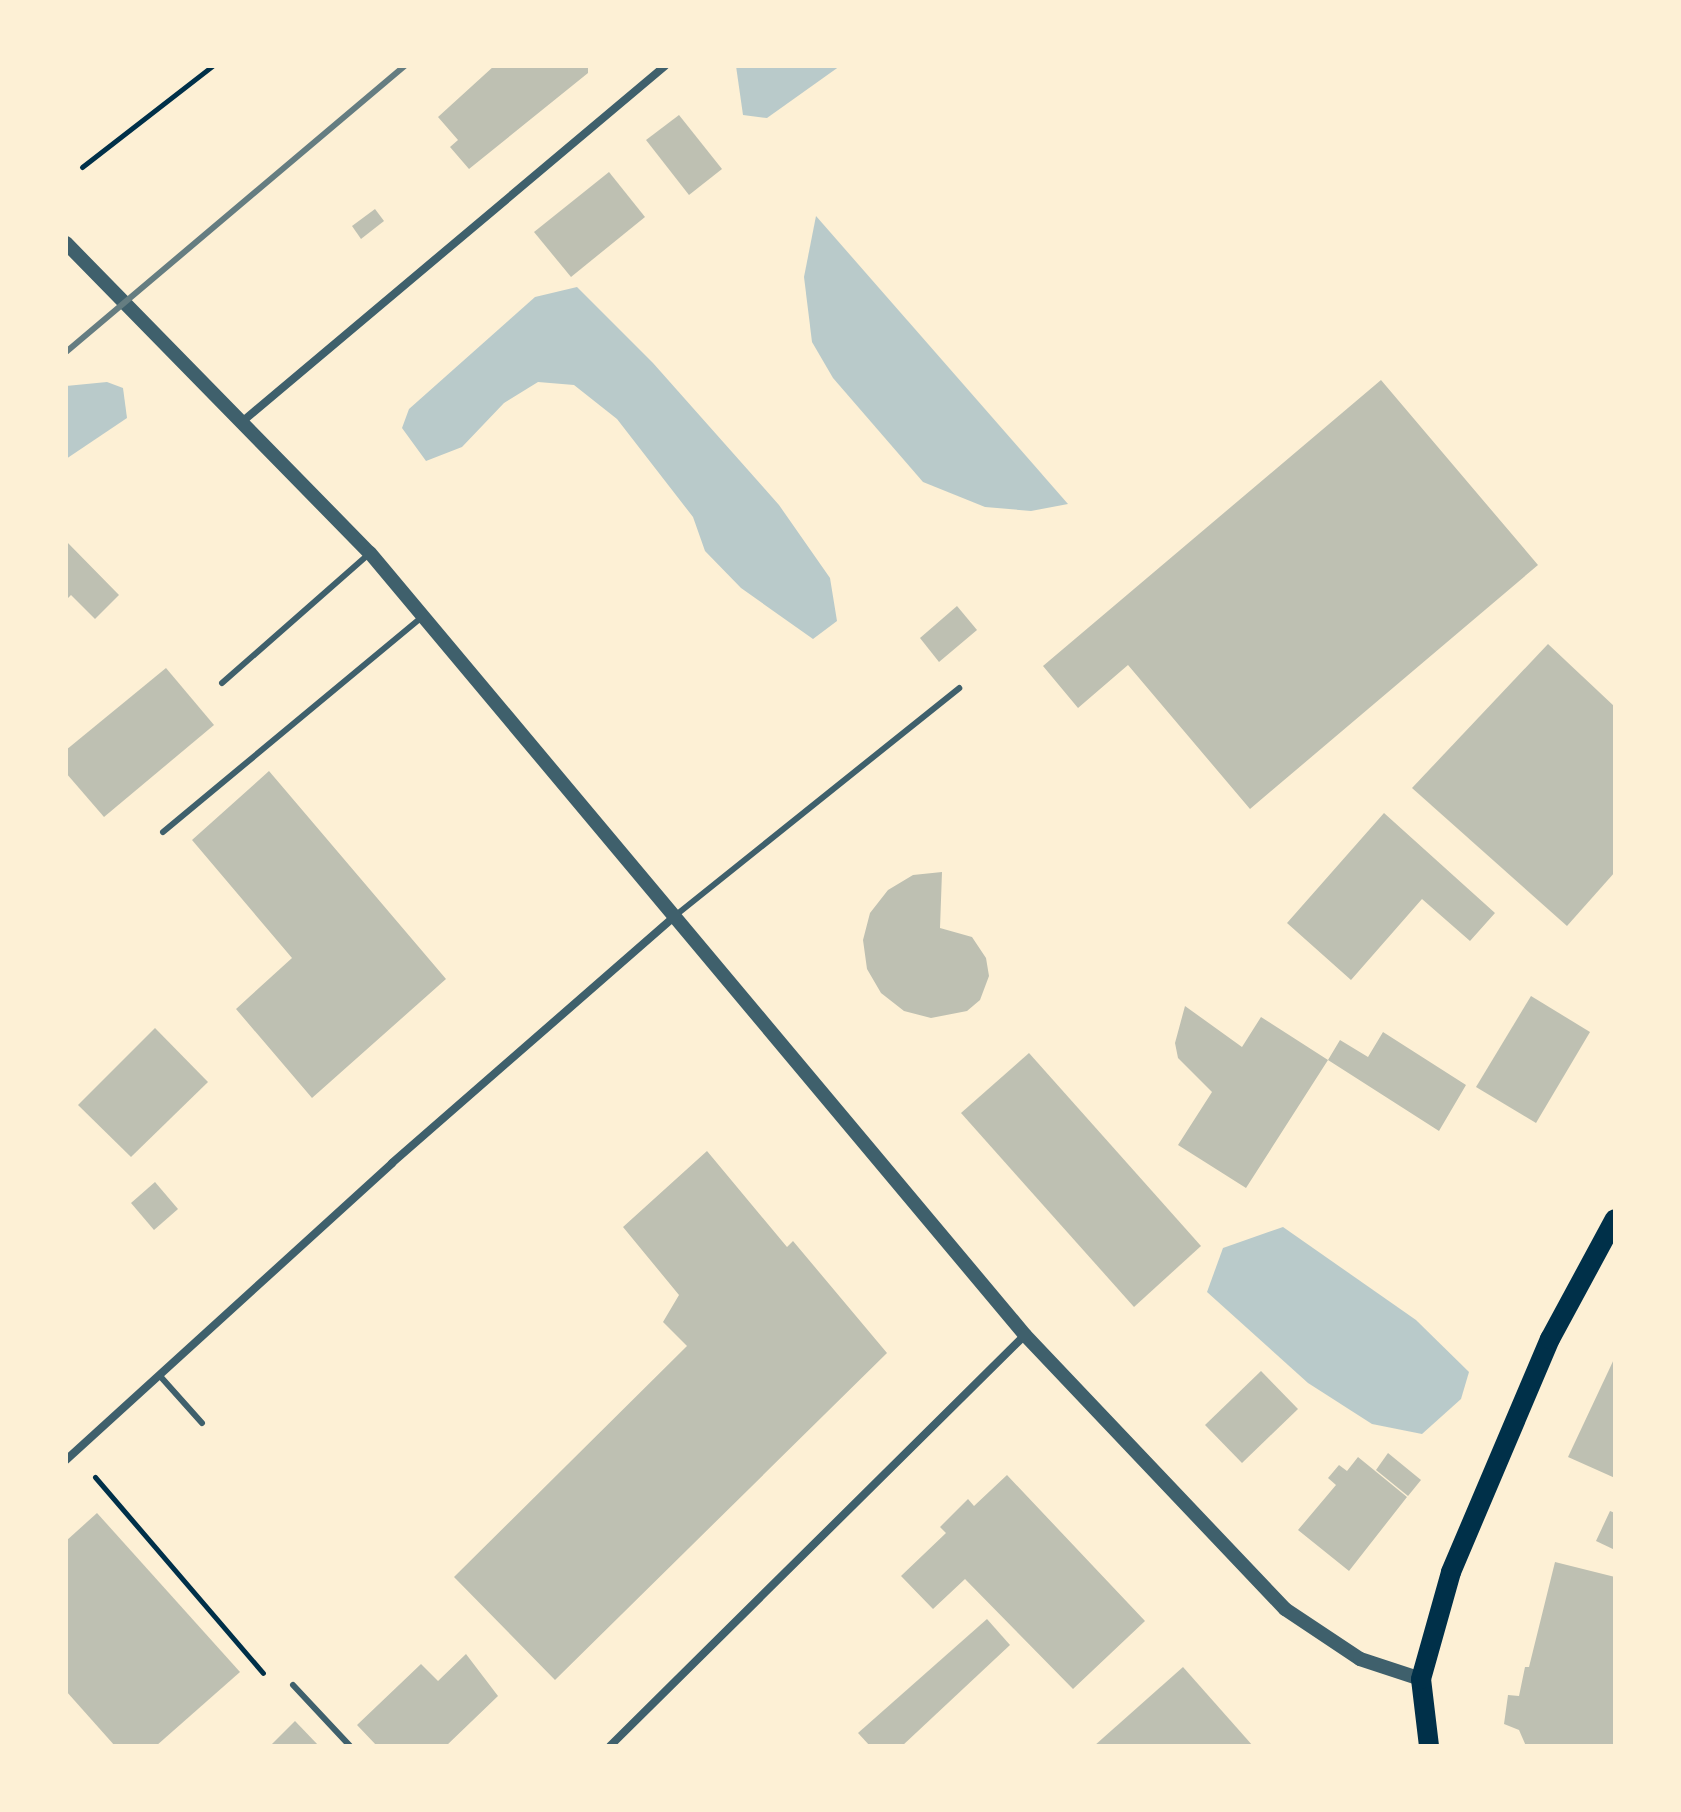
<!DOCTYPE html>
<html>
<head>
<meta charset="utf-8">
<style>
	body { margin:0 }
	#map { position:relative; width:1681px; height:1812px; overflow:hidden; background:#fdf0d5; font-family:"Archivo Narrow",sans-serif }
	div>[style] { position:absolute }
	.green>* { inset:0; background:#b9caca }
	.building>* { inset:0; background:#bec0b2 }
	.path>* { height:5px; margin:-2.5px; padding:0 2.5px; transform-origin:2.5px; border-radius:2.5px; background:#003049 }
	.service>* { height:6px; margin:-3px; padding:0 3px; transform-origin:3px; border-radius:3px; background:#3f606c }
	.minor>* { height:8px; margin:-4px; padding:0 4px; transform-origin:4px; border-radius:4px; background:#3f606c }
	.tertiary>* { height:14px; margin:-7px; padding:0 7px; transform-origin:7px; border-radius:7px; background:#3f606c }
	.primary>* { height:20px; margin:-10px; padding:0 10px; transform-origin:10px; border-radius:10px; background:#003049 }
	.rail>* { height:6px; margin:-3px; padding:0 3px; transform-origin:3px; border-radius:3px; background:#657d81 }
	span { translate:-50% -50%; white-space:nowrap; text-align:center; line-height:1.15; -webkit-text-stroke:8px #fdf0d5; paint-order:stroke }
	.frame { position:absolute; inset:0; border:68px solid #fdf0d5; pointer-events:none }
</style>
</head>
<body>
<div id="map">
	<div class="green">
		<i style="clip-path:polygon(840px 66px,767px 118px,743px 115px,736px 66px)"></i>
		<i style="clip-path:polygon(816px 216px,1068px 504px,1031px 511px,985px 507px,923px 482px,833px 378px,812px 342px,804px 277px)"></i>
		<i style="clip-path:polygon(577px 287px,653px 363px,779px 505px,830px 578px,837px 621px,813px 639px,741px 588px,705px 551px,693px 517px,617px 419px,574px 385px,538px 382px,504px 403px,462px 447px,426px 461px,402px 428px,409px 409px,535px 297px)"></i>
		<i style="clip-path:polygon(107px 382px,123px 388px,127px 418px,66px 459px,66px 386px)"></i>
		<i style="clip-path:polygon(1283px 1227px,1416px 1320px,1469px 1372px,1461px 1399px,1422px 1434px,1372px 1424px,1308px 1383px,1207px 1292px,1223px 1248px)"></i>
	</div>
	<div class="building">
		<i style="clip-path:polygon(494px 66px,588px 66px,588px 73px,469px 169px,450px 147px,458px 140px,438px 117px)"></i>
		<i style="clip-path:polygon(679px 115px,722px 169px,689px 195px,646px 140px)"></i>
		<i style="clip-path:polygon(609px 172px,645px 217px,571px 277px,534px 232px)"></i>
		<i style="clip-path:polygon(375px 209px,384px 221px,361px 239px,352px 226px)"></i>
		<i style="clip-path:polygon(1381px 380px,1538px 565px,1250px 809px,1128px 665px,1078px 708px,1043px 666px)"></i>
		<i style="clip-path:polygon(66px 541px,119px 595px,95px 619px,71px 595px,66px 600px)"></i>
		<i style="clip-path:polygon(957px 606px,977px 630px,939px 662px,920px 638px)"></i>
		<i style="clip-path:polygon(1548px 644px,1615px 707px,1615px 872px,1567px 926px,1412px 788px)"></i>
		<i style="clip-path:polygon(166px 668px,214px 725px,104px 817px,66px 773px,66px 750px)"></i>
		<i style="clip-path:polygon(269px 771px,446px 979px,312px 1098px,236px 1009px,292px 958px,192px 840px)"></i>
		<i style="clip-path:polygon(1384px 813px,1495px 913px,1470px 941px,1422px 899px,1351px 980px,1287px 923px)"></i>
		<i style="clip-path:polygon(942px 872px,940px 928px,972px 937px,986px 958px,989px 976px,980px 1000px,967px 1011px,931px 1018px,904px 1011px,881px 993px,867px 969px,863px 940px,870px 913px,888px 890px,913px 875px)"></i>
		<i style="clip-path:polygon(1531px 996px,1590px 1032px,1536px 1123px,1476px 1087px)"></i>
		<i style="clip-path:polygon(1185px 1006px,1242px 1047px,1261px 1017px,1328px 1060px,1246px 1188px,1178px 1145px,1212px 1092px,1178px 1058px,1175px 1043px)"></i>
		<i style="clip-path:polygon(155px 1028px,208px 1082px,131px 1157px,78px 1105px)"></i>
		<i style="clip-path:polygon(1383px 1032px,1466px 1085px,1439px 1131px,1328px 1060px,1340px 1040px,1368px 1057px)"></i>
		<i style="clip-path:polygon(1029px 1053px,1201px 1246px,1134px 1307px,961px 1113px)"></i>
		<i style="clip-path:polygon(707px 1151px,787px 1247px,793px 1241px,887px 1353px,555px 1680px,454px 1577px,687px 1346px,663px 1322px,679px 1295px,623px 1227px)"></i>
		<i style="clip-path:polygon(155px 1182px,178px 1209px,154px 1230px,131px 1203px)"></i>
		<i style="clip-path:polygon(1615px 1357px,1615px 1478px,1568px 1457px)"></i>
		<i style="clip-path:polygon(1261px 1371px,1298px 1409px,1242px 1463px,1205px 1425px)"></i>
		<i style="clip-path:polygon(1388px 1453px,1421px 1480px,1408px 1496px,1376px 1470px)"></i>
		<i style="clip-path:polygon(1358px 1457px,1407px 1497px,1349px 1571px,1298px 1530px,1336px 1485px,1328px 1478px,1339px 1465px,1347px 1471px)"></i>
		<i style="clip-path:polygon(1007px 1475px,1145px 1621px,1073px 1689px,965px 1579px,933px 1609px,901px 1576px,946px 1533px,940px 1527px,968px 1499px,974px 1506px)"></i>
		<i style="clip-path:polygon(1610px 1511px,1615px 1513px,1615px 1550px,1596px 1541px)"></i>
		<i style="clip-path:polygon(97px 1513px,240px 1672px,156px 1746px,115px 1746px,66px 1691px,66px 1541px)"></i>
		<i style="clip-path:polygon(1555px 1562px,1615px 1577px,1615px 1746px,1526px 1746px,1519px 1730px,1504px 1724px,1508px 1695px,1519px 1696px,1525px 1667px,1529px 1667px)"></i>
		<i style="clip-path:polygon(987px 1619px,1010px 1645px,902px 1746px,870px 1746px,858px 1733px)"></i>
		<i style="clip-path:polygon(466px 1654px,498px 1696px,446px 1746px,377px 1746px,357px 1725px,421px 1664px,438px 1681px)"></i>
		<i style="clip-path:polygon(1183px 1667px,1253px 1746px,1094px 1746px)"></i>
		<i style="clip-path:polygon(295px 1721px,319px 1746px,270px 1746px)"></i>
	</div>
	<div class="path">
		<i style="left:82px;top:167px;width:165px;rotate:-37.8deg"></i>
		<i style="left:95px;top:1477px;width:258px;rotate:49.4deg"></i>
	</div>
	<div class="service">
		<i style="left:222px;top:683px;width:197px;rotate:-41.3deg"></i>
		<i style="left:163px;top:832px;width:337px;rotate:-39.7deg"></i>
		<i style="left:676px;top:915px;width:363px;rotate:-38.7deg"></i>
		<i style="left:160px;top:1376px;width:63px;rotate:48.2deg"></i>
		<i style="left:293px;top:1685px;width:83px;rotate:46.9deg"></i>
	</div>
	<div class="minor">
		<i style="left:243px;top:421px;width:551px;rotate:-40.07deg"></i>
		<i style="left:66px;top:1460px;width:441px;rotate:-42.3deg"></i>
		<i style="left:392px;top:1163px;width:376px;rotate:-41.1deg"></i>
		<i style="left:610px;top:1746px;width:584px;rotate:-44.72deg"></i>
	</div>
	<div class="tertiary">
		<i style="left:66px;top:243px;width:434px;rotate:45.6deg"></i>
		<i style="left:370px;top:553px;width:1020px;rotate:50.05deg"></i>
		<i style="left:1025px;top:1335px;width:378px;rotate:46.5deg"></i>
		<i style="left:1285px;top:1609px;width:90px;rotate:33.7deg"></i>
		<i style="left:1360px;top:1659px;width:64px;rotate:18.2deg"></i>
	</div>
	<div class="primary">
		<i style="left:1429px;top:1746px;width:67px;rotate:-96.8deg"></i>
		<i style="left:1421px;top:1679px;width:111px;rotate:-74.3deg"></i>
		<i style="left:1451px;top:1572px;width:253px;rotate:-67deg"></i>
		<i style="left:1550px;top:1339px;width:136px;rotate:-61.6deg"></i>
	</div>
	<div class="rail">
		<i style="left:66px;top:352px;width:444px;rotate:-40.2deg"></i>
	</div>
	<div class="frame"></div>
</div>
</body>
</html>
